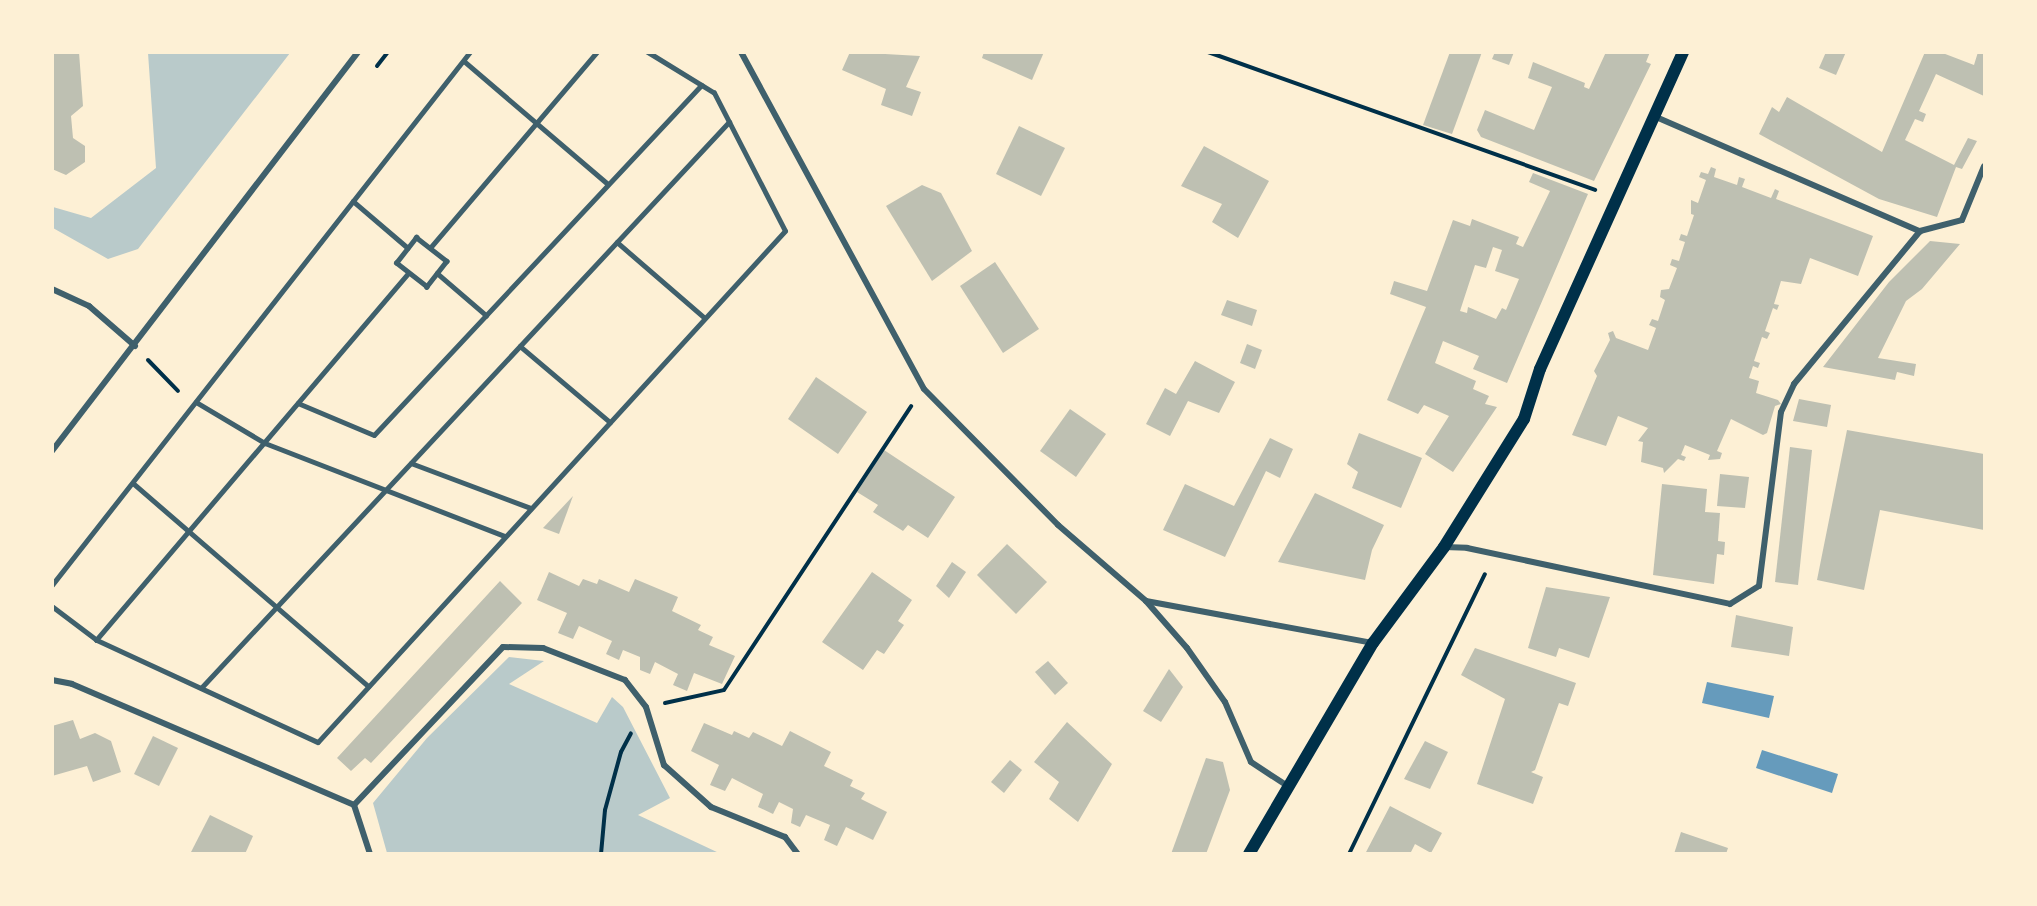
<!DOCTYPE html>
<html>
<head>
<meta charset="utf-8">
<style>
	body { margin:0 }
	#map { position:relative; width:2037px; height:906px; overflow:hidden; background:#fdf0d5; font-family:"Source Serif 4",serif }
	div>[style] { position:absolute }
	.green>* { inset:0; background:#b9caca }
	.water>* { inset:0; background:#669bbc }
	.building>* { inset:0; background:#bec0b2 }
	.path>* { height:4px; margin:-2px; padding:0 2px; transform-origin:2px; border-radius:2px; background:#003049 }
	.service>* { height:4.5px; margin:-2.25px; padding:0 2.25px; transform-origin:2.25px; border-radius:2.25px; background:#3f606c }
	.minor>* { height:6px; margin:-3px; padding:0 3px; transform-origin:3px; border-radius:3px; background:#3f606c }
	.secondary>* { height:12px; margin:-6px; padding:0 6px; transform-origin:6px; border-radius:6px; background:#003049 }
	span { translate:-50% -50%; white-space:nowrap; text-align:center; line-height:1.15; -webkit-text-stroke:6px #fdf0d5; paint-order:stroke }
	.frame { position:absolute; inset:0; border:54px solid #fdf0d5; pointer-events:none }
</style>
</head>
<body>
<div id="map">
	<div class="green">
		<i style="clip-path:polygon(148px 53px,290px 53px,138px 249px,108px 259px,53px 228px,53px 207px,91px 218px,156px 168px)"></i>
		<i style="clip-path:polygon(509px 657px,544px 661px,509px 684px,597px 723px,612px 697px,623px 707px,670px 798px,638px 815px,719px 853px,387px 853px,373px 803px,427px 738px)"></i>
	</div>
	<div class="water">
		<i style="clip-path:polygon(1707px 682px,1774px 696px,1769px 718px,1702px 703px)"></i>
		<i style="clip-path:polygon(1762px 750px,1838px 774px,1832px 793px,1756px 768px)"></i>
	</div>
	<div class="building">
		<i style="clip-path:polygon(52px 52px,79px 52px,83px 106px,71px 116px,73px 138px,85px 146px,85px 162px,66px 175px,52px 169px)"></i>
		<i style="clip-path:polygon(850px 52px,920px 56px,906px 87px,921px 92px,912px 116px,881px 105px,886px 89px,842px 70px)"></i>
		<i style="clip-path:polygon(984px 52px,1044px 52px,1032px 80px,982px 58px)"></i>
		<i style="clip-path:polygon(1450px 52px,1482px 52px,1452px 134px,1423px 125px)"></i>
		<i style="clip-path:polygon(1495px 52px,1514px 52px,1509px 65px,1492px 59px)"></i>
		<i style="clip-path:polygon(1606px 52px,1650px 52px,1646px 62px,1651px 64px,1594px 181px,1481px 137px,1477px 130px,1485px 110px,1534px 130px,1552px 87px,1528px 78px,1533px 62px,1585px 83px,1584px 87px,1589px 89px)"></i>
		<i style="clip-path:polygon(1826px 52px,1846px 52px,1836px 75px,1819px 68px)"></i>
		<i style="clip-path:polygon(1925px 52px,1940px 52px,1974px 65px,1978px 52px,1984px 52px,1984px 96px,1936px 74px,1919px 111px,1926px 114px,1923px 122px,1915px 119px,1905px 140px,1954px 165px,1968px 138px,1977px 141px,1962px 169px,1956px 167px,1937px 217px,1879px 199px,1759px 134px,1772px 107px,1779px 112px,1787px 97px,1882px 152px)"></i>
		<i style="clip-path:polygon(1019px 126px,1065px 148px,1041px 196px,996px 174px)"></i>
		<i style="clip-path:polygon(1204px 146px,1269px 181px,1238px 238px,1212px 222px,1222px 204px,1181px 186px)"></i>
		<i style="clip-path:polygon(1711px 167px,1716px 169px,1714px 177px,1737px 185px,1739px 177px,1745px 179px,1742px 187px,1771px 198px,1775px 189px,1779px 191px,1776px 199px,1873px 236px,1858px 276px,1810px 258px,1801px 284px,1781px 281px,1774px 304px,1779px 305px,1777px 310px,1773px 308px,1765px 331px,1770px 333px,1767px 339px,1762px 337px,1754px 361px,1760px 363px,1758px 368px,1753px 366px,1749px 378px,1759px 381px,1756px 393px,1778px 400px,1781px 404px,1775px 406px,1767px 433px,1763px 435px,1731px 419px,1717px 451px,1722px 453px,1720px 459px,1708px 460px,1710px 455px,1685px 445px,1681px 455px,1686px 457px,1684px 461px,1678px 459px,1664px 473px,1663px 468px,1641px 462px,1643px 442px,1638px 441px,1648px 428px,1618px 416px,1606px 446px,1572px 435px,1597px 376px,1594px 371px,1610px 340px,1608px 333px,1613px 331px,1616px 338px,1648px 350px,1656px 328px,1649px 325px,1652px 319px,1658px 321px,1665px 300px,1660px 297px,1661px 290px,1669px 289px,1677px 268px,1670px 265px,1672px 259px,1679px 261px,1685px 242px,1679px 240px,1681px 234px,1687px 236px,1694px 215px,1691px 214px,1691px 200px,1698px 203px,1706px 180px,1699px 177px,1701px 172px,1708px 174px)"></i>
		<i style="clip-path:polygon(evenodd,1533px 173px,1588px 194px,1507px 383px,1473px 369px,1479px 356px,1443px 341px,1435px 363px,1476px 381px,1473px 389px,1489px 396px,1485px 404px,1497px 407px,1453px 472px,1425px 454px,1449px 416px,1424px 405px,1418px 414px,1387px 400px,1426px 307px,1390px 294px,1394px 281px,1427px 291px,1453px 220px,1470px 226px,1472px 219px,1519px 237px,1516px 244px,1523px 247px,1550px 191px,1529px 182px,1533px 173px,1493px 247px,1502px 250px,1495px 271px,1519px 279px,1506px 310px,1502px 308px,1496px 319px,1468px 307px,1467px 313px,1460px 311px,1475px 265px,1486px 268px,1493px 247px)"></i>
		<i style="clip-path:polygon(922px 185px,941px 193px,972px 251px,932px 281px,886px 206px)"></i>
		<i style="clip-path:polygon(1930px 241px,1960px 244px,1922px 289px,1906px 301px,1878px 358px,1916px 364px,1914px 376px,1897px 372px,1895px 380px,1823px 367px,1889px 282px)"></i>
		<i style="clip-path:polygon(995px 262px,1039px 329px,1003px 353px,960px 286px)"></i>
		<i style="clip-path:polygon(1227px 300px,1257px 310px,1252px 326px,1221px 315px)"></i>
		<i style="clip-path:polygon(1247px 344px,1262px 350px,1255px 369px,1240px 363px)"></i>
		<i style="clip-path:polygon(1195px 361px,1235px 382px,1219px 413px,1188px 401px,1170px 436px,1146px 424px,1165px 388px,1176px 394px)"></i>
		<i style="clip-path:polygon(816px 377px,867px 412px,838px 454px,788px 419px)"></i>
		<i style="clip-path:polygon(1799px 399px,1831px 405px,1827px 427px,1793px 421px)"></i>
		<i style="clip-path:polygon(1070px 409px,1106px 434px,1076px 477px,1040px 451px)"></i>
		<i style="clip-path:polygon(1847px 430px,1984px 454px,1984px 530px,1880px 510px,1864px 590px,1817px 580px)"></i>
		<i style="clip-path:polygon(1359px 433px,1422px 458px,1401px 508px,1352px 488px,1358px 472px,1347px 464px)"></i>
		<i style="clip-path:polygon(1270px 438px,1293px 449px,1280px 478px,1266px 471px,1225px 557px,1163px 530px,1185px 484px,1234px 506px)"></i>
		<i style="clip-path:polygon(1790px 447px,1812px 450px,1798px 585px,1775px 582px)"></i>
		<i style="clip-path:polygon(884px 450px,955px 497px,928px 538px,908px 525px,903px 531px,873px 512px,878px 505px,857px 492px)"></i>
		<i style="clip-path:polygon(1720px 474px,1749px 477px,1745px 508px,1717px 506px)"></i>
		<i style="clip-path:polygon(1662px 484px,1707px 489px,1705px 512px,1720px 513px,1718px 541px,1725px 542px,1724px 555px,1717px 554px,1714px 584px,1653px 575px)"></i>
		<i style="clip-path:polygon(1315px 493px,1384px 525px,1372px 550px,1365px 580px,1278px 562px)"></i>
		<i style="clip-path:polygon(573px 496px,559px 534px,543px 528px)"></i>
		<i style="clip-path:polygon(1007px 544px,1047px 582px,1016px 614px,977px 575px)"></i>
		<i style="clip-path:polygon(952px 562px,966px 572px,949px 598px,936px 586px)"></i>
		<i style="clip-path:polygon(549px 572px,579px 586px,583px 579px,597px 584px,599px 579px,629px 592px,635px 579px,678px 597px,672px 611px,701px 625px,698px 630px,713px 637px,709px 645px,735px 656px,722px 684px,694px 673px,687px 691px,673px 685px,678px 674px,655px 662px,650px 674px,640px 670px,640px 657px,623px 650px,619px 660px,606px 654px,612px 641px,579px 626px,573px 639px,558px 633px,567px 613px,537px 600px)"></i>
		<i style="clip-path:polygon(872px 572px,912px 600px,898px 621px,904px 625px,884px 654px,877px 650px,863px 670px,822px 642px)"></i>
		<i style="clip-path:polygon(500px 581px,522px 603px,371px 763px,365px 758px,351px 771px,337px 758px)"></i>
		<i style="clip-path:polygon(1546px 587px,1610px 597px,1589px 658px,1559px 648px,1556px 657px,1528px 648px)"></i>
		<i style="clip-path:polygon(1736px 615px,1793px 627px,1789px 656px,1731px 647px)"></i>
		<i style="clip-path:polygon(1475px 648px,1576px 683px,1568px 706px,1559px 703px,1535px 770px,1531px 772px,1543px 777px,1533px 804px,1477px 784px,1505px 699px,1461px 675px)"></i>
		<i style="clip-path:polygon(1048px 661px,1068px 683px,1055px 695px,1035px 672px)"></i>
		<i style="clip-path:polygon(1169px 669px,1183px 687px,1161px 722px,1143px 711px)"></i>
		<i style="clip-path:polygon(73px 720px,80px 739px,95px 733px,111px 741px,121px 772px,93px 782px,87px 766px,52px 776px,52px 726px)"></i>
		<i style="clip-path:polygon(1067px 722px,1112px 764px,1078px 822px,1049px 799px,1059px 782px,1034px 762px)"></i>
		<i style="clip-path:polygon(704px 723px,732px 735px,734px 731px,749px 738px,753px 732px,782px 746px,790px 731px,831px 752px,824px 766px,853px 780px,850px 786px,865px 793px,861px 799px,887px 812px,873px 840px,846px 827px,837px 846px,824px 840px,830px 825px,806px 815px,800px 827px,791px 823px,793px 809px,779px 802px,773px 814px,758px 807px,763px 794px,732px 778px,725px 791px,710px 785px,719px 765px,691px 751px)"></i>
		<i style="clip-path:polygon(153px 736px,178px 748px,159px 786px,134px 774px)"></i>
		<i style="clip-path:polygon(1425px 741px,1448px 752px,1430px 789px,1404px 779px)"></i>
		<i style="clip-path:polygon(1206px 758px,1223px 762px,1230px 790px,1206px 854px,1171px 854px)"></i>
		<i style="clip-path:polygon(1010px 760px,1022px 770px,1004px 793px,991px 782px)"></i>
		<i style="clip-path:polygon(1390px 806px,1442px 833px,1431px 853px,1415px 844px,1410px 854px,1365px 854px)"></i>
		<i style="clip-path:polygon(210px 815px,253px 836px,245px 854px,190px 854px)"></i>
		<i style="clip-path:polygon(1681px 832px,1728px 848px,1726px 854px,1674px 854px)"></i>
	</div>
	<div class="path">
		<i style="left:1208px;top:52px;width:411px;rotate:19.6deg"></i>
		<i style="left:377px;top:66px;width:18px;rotate:-52deg"></i>
		<i style="left:148px;top:360px;width:43px;rotate:45.9deg"></i>
		<i style="left:665px;top:703px;width:60px;rotate:-12.4deg"></i>
		<i style="left:724px;top:690px;width:340px;rotate:-56.6deg"></i>
		<i style="left:601px;top:854px;width:44px;rotate:-84.8deg"></i>
		<i style="left:605px;top:810px;width:60px;rotate:-74.6deg"></i>
		<i style="left:621px;top:752px;width:21px;rotate:-62deg"></i>
		<i style="left:1349px;top:854px;width:311px;rotate:-64.1deg"></i>
	</div>
	<div class="service">
		<i style="left:464px;top:61px;width:189px;rotate:40.5deg"></i>
		<i style="left:353px;top:201px;width:72px;rotate:40.5deg"></i>
		<i style="left:416px;top:237px;width:39px;rotate:38deg"></i>
		<i style="left:447px;top:261px;width:33px;rotate:128deg"></i>
		<i style="left:427px;top:287px;width:39px;rotate:-142deg"></i>
		<i style="left:396px;top:263px;width:33px;rotate:-52deg"></i>
		<i style="left:617px;top:242px;width:116px;rotate:40.8deg"></i>
		<i style="left:430px;top:248px;width:257px;rotate:-49.6deg"></i>
		<i style="left:409px;top:273px;width:482px;rotate:130.4deg"></i>
		<i style="left:97px;top:640px;width:243px;rotate:24.8deg"></i>
		<i style="left:318px;top:742px;width:692px;rotate:-47.58deg"></i>
		<i style="left:785px;top:231px;width:155px;rotate:-117.2deg"></i>
		<i style="left:714px;top:93px;width:79px;rotate:-148.5deg"></i>
		<i style="left:437px;top:273px;width:65px;rotate:40.6deg"></i>
		<i style="left:520px;top:346px;width:118px;rotate:40.2deg"></i>
		<i style="left:196px;top:402px;width:80px;rotate:30.7deg"></i>
		<i style="left:265px;top:443px;width:257px;rotate:21.2deg"></i>
		<i style="left:298px;top:403px;width:82px;rotate:22.8deg"></i>
		<i style="left:374px;top:435px;width:479px;rotate:-46.9deg"></i>
		<i style="left:411px;top:463px;width:128px;rotate:20.6deg"></i>
		<i style="left:133px;top:483px;width:311px;rotate:40.8deg"></i>
		<i style="left:52px;top:585px;width:677px;rotate:-51.9deg"></i>
		<i style="left:52px;top:606px;width:56px;rotate:37.1deg"></i>
		<i style="left:201px;top:688px;width:774px;rotate:-46.99deg"></i>
	</div>
	<div class="minor">
		<i style="left:741px;top:52px;width:383px;rotate:61.5deg"></i>
		<i style="left:924px;top:389px;width:191px;rotate:45.4deg"></i>
		<i style="left:1058px;top:525px;width:116px;rotate:40.8deg"></i>
		<i style="left:1146px;top:601px;width:62px;rotate:48.9deg"></i>
		<i style="left:1187px;top:648px;width:66px;rotate:54.9deg"></i>
		<i style="left:1225px;top:702px;width:65px;rotate:66.6deg"></i>
		<i style="left:1251px;top:762px;width:42px;rotate:33.3deg"></i>
		<i style="left:1656px;top:117px;width:288px;rotate:23.4deg"></i>
		<i style="left:52px;top:289px;width:41px;rotate:24.7deg"></i>
		<i style="left:89px;top:306px;width:61px;rotate:41deg"></i>
		<i style="left:52px;top:451px;width:503px;rotate:-52.51deg"></i>
		<i style="left:1444px;top:547px;width:23px;rotate:2deg"></i>
		<i style="left:1467px;top:548px;width:269px;rotate:12deg"></i>
		<i style="left:1730px;top:604px;width:34px;rotate:-32deg"></i>
		<i style="left:1759px;top:586px;width:175px;rotate:-82.8deg"></i>
		<i style="left:1781px;top:412px;width:31px;rotate:-65deg"></i>
		<i style="left:1794px;top:384px;width:198px;rotate:-50.5deg"></i>
		<i style="left:1920px;top:231px;width:43px;rotate:-14.7deg"></i>
		<i style="left:1962px;top:220px;width:58px;rotate:-67.8deg"></i>
		<i style="left:1146px;top:601px;width:230px;rotate:10.5deg"></i>
		<i style="left:52px;top:680px;width:20px;rotate:11deg"></i>
		<i style="left:72px;top:684px;width:307px;rotate:23.2deg"></i>
		<i style="left:354px;top:805px;width:52px;rotate:71.9deg"></i>
		<i style="left:354px;top:805px;width:217px;rotate:-46.7deg"></i>
		<i style="left:503px;top:647px;width:40px;rotate:1.4deg"></i>
		<i style="left:543px;top:648px;width:88px;rotate:21.3deg"></i>
		<i style="left:625px;top:680px;width:34px;rotate:52deg"></i>
		<i style="left:646px;top:707px;width:61px;rotate:72.8deg"></i>
		<i style="left:664px;top:765px;width:63px;rotate:41.8deg"></i>
		<i style="left:711px;top:807px;width:80px;rotate:22.1deg"></i>
		<i style="left:785px;top:837px;width:21px;rotate:53deg"></i>
	</div>
	<div class="secondary">
		<i style="left:1249px;top:854px;width:245px;rotate:-59.6deg"></i>
		<i style="left:1373px;top:643px;width:119px;rotate:-53.5deg"></i>
		<i style="left:1444px;top:547px;width:151px;rotate:-58deg"></i>
		<i style="left:1524px;top:419px;width:52px;rotate:-72.3deg"></i>
		<i style="left:1540px;top:369px;width:348px;rotate:-65.7deg"></i>
	</div>
	<div class="frame"></div>
</div>
</body>
</html>
